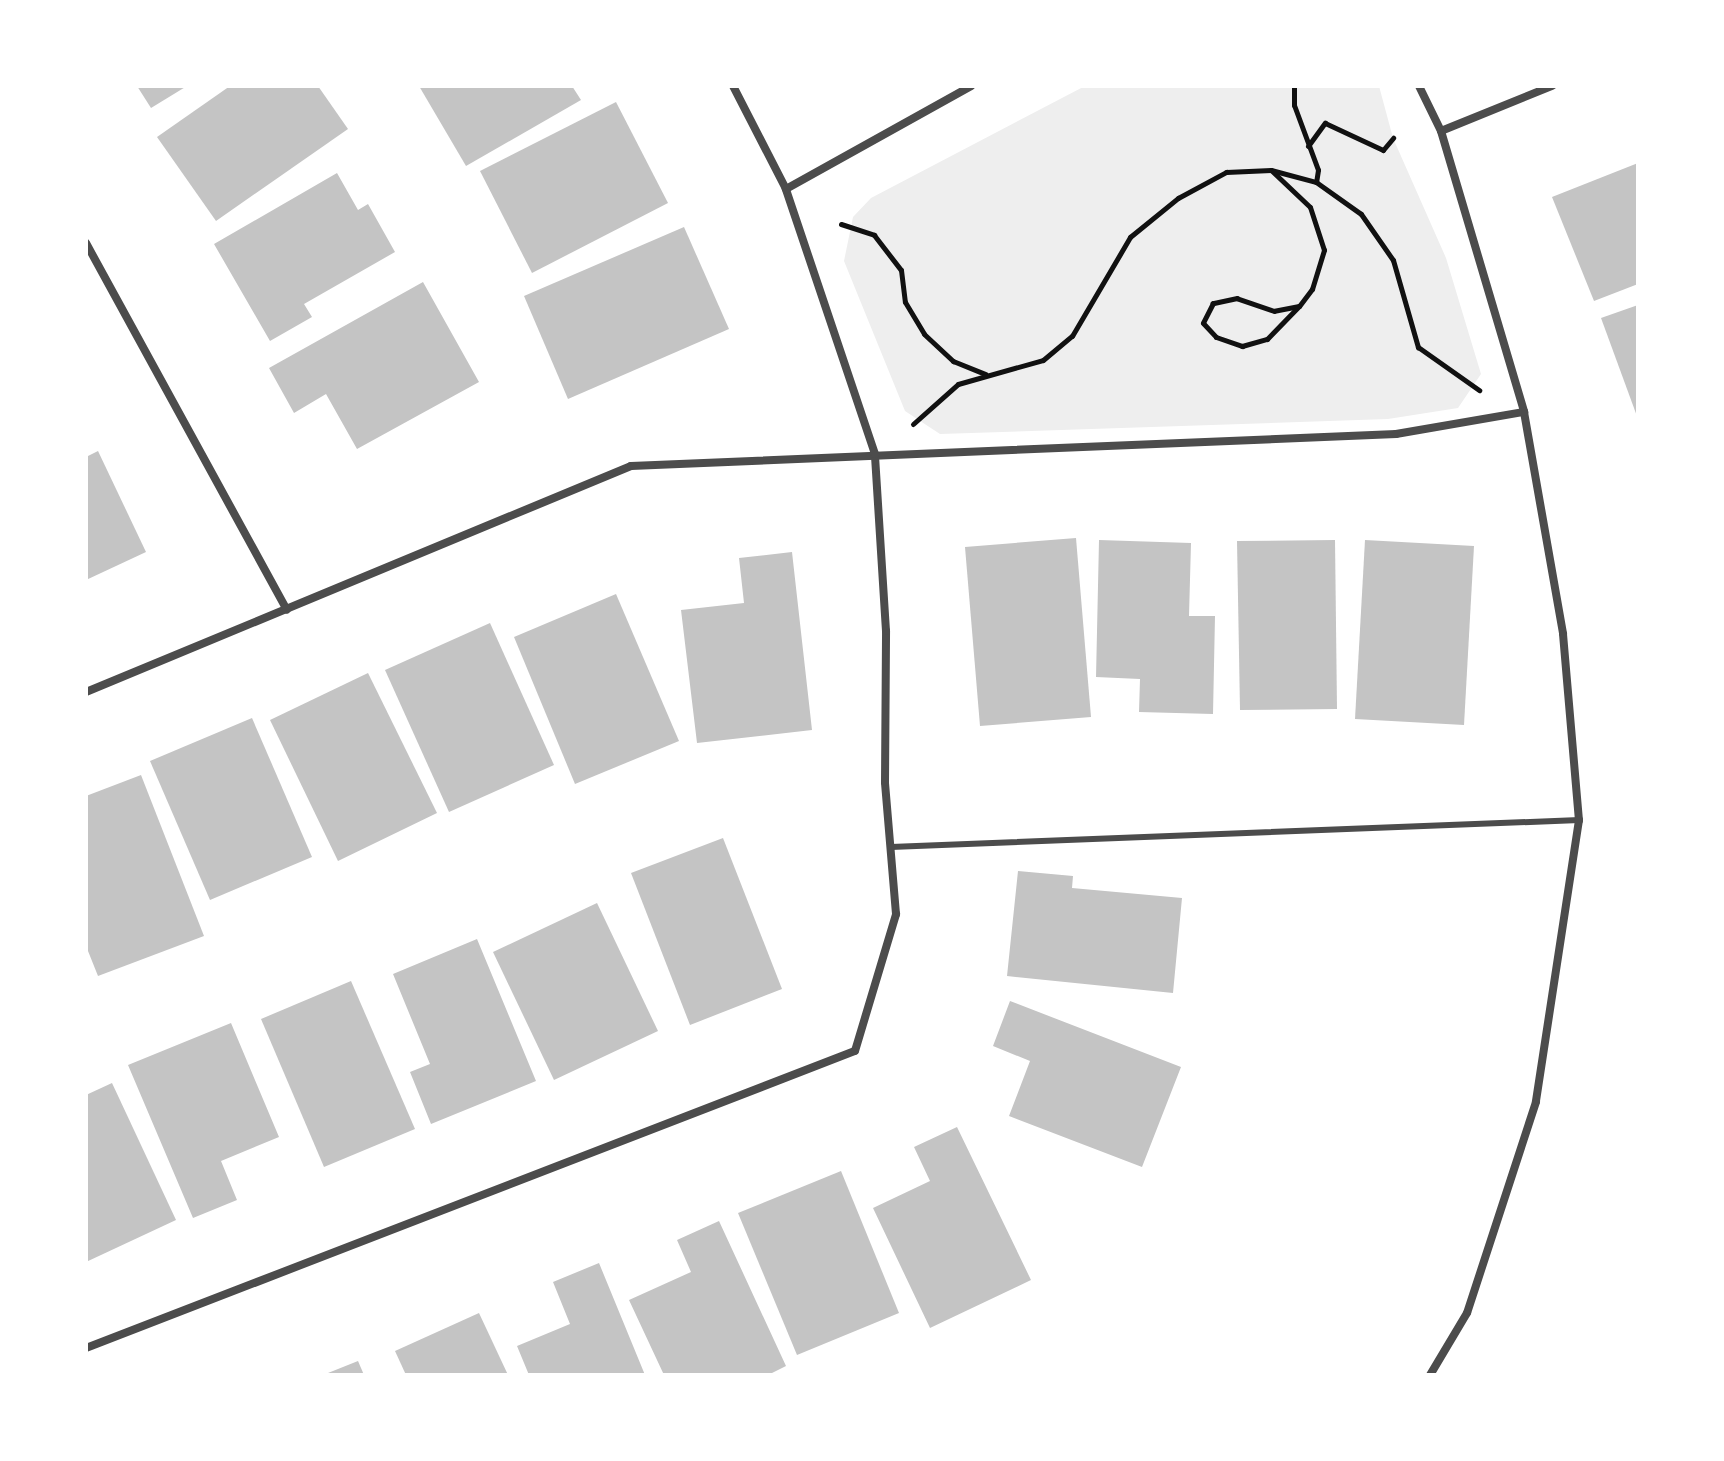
<!DOCTYPE html>
<html>
<head>
<meta charset="utf-8">
<style>
	body { margin:0 }
	#map { position:relative; width:1724px; height:1461px; overflow:hidden; background:#fff; font-family:"Fira Sans Condensed",sans-serif }
	div>[style] { position:absolute }
	.green>* { inset:0; background:#eee }
	.building>* { inset:0; background:#c4c4c4 }
	.path>* { height:5px; margin:-2.5px; padding:0 2.5px; transform-origin:2.5px; border-radius:2.5px; background:#111 }
	.service>* { height:6px; margin:-3px; padding:0 3px; transform-origin:3px; border-radius:3px; background:#4c4c4c }
	.minor>* { height:8px; margin:-4px; padding:0 4px; transform-origin:4px; border-radius:4px; background:#4c4c4c }
	span { translate:-50% -50%; white-space:nowrap; text-align:center; line-height:1.15; -webkit-text-stroke:8px #fff; paint-order:stroke }
	.frame { position:absolute; inset:0; border:88px solid #fff; pointer-events:none }
</style>
</head>
<body>
<div id="map">
	<div class="green">
		<i style="clip-path:polygon(1085px 86px,1379px 86px,1393px 138px,1446px 258px,1481px 374px,1458px 408px,1388px 419px,940px 434px,905px 411px,844px 261px,853px 217px,871px 198px)"></i>
	</div>
	<div class="building">
		<i style="clip-path:polygon(137px 86px,187px 86px,151px 108px)"></i>
		<i style="clip-path:polygon(230px 86px,318px 86px,348px 129px,216px 221px,157px 137px)"></i>
		<i style="clip-path:polygon(419px 86px,572px 86px,581px 100px,466px 166px)"></i>
		<i style="clip-path:polygon(616px 102px,668px 203px,532px 273px,480px 171px)"></i>
		<i style="clip-path:polygon(1638px 163px,1638px 284px,1594px 301px,1552px 197px)"></i>
		<i style="clip-path:polygon(337px 173px,358px 210px,368px 204px,395px 252px,304px 304px,312px 317px,270px 341px,214px 244px)"></i>
		<i style="clip-path:polygon(684px 227px,729px 329px,568px 399px,524px 296px)"></i>
		<i style="clip-path:polygon(423px 282px,479px 382px,357px 449px,326px 394px,294px 413px,269px 368px)"></i>
		<i style="clip-path:polygon(1638px 305px,1638px 419px,1601px 318px)"></i>
		<i style="clip-path:polygon(98px 451px,146px 552px,86px 580px,86px 457px)"></i>
		<i style="clip-path:polygon(1076px 538px,1091px 717px,980px 726px,965px 547px)"></i>
		<i style="clip-path:polygon(1099px 540px,1191px 543px,1189px 616px,1215px 616px,1213px 714px,1139px 712px,1140px 679px,1096px 677px)"></i>
		<i style="clip-path:polygon(1335px 540px,1337px 709px,1240px 710px,1237px 541px)"></i>
		<i style="clip-path:polygon(1365px 540px,1474px 546px,1464px 725px,1355px 719px)"></i>
		<i style="clip-path:polygon(792px 552px,812px 730px,697px 743px,681px 610px,744px 603px,739px 558px)"></i>
		<i style="clip-path:polygon(616px 594px,679px 741px,575px 784px,514px 637px)"></i>
		<i style="clip-path:polygon(490px 623px,554px 765px,449px 812px,385px 670px)"></i>
		<i style="clip-path:polygon(368px 673px,437px 813px,338px 861px,270px 720px)"></i>
		<i style="clip-path:polygon(252px 718px,312px 857px,210px 900px,150px 761px)"></i>
		<i style="clip-path:polygon(141px 775px,204px 936px,98px 976px,86px 946px,86px 796px)"></i>
		<i style="clip-path:polygon(723px 838px,782px 989px,690px 1025px,631px 873px)"></i>
		<i style="clip-path:polygon(1018px 871px,1073px 876px,1072px 888px,1182px 898px,1173px 993px,1007px 976px)"></i>
		<i style="clip-path:polygon(597px 903px,658px 1031px,554px 1080px,493px 952px)"></i>
		<i style="clip-path:polygon(477px 939px,536px 1081px,431px 1124px,410px 1072px,430px 1064px,393px 974px)"></i>
		<i style="clip-path:polygon(351px 981px,415px 1129px,324px 1167px,261px 1019px)"></i>
		<i style="clip-path:polygon(1010px 1001px,1181px 1067px,1142px 1167px,1009px 1116px,1030px 1061px,993px 1046px)"></i>
		<i style="clip-path:polygon(231px 1023px,279px 1137px,221px 1161px,237px 1200px,193px 1218px,128px 1065px)"></i>
		<i style="clip-path:polygon(112px 1083px,176px 1220px,86px 1262px,86px 1095px)"></i>
		<i style="clip-path:polygon(957px 1127px,1031px 1280px,930px 1328px,873px 1208px,930px 1181px,914px 1147px)"></i>
		<i style="clip-path:polygon(841px 1171px,899px 1313px,797px 1355px,738px 1213px)"></i>
		<i style="clip-path:polygon(719px 1221px,786px 1366px,768px 1375px,664px 1375px,629px 1300px,691px 1272px,677px 1240px)"></i>
		<i style="clip-path:polygon(599px 1263px,645px 1375px,529px 1375px,517px 1346px,570px 1324px,553px 1282px)"></i>
		<i style="clip-path:polygon(479px 1313px,508px 1375px,406px 1375px,395px 1351px)"></i>
		<i style="clip-path:polygon(358px 1361px,364px 1375px,323px 1375px)"></i>
	</div>
	<div class="path">
		<i style="left:1294px;top:86px;width:19px;rotate:90deg"></i>
		<i style="left:1294px;top:105px;width:69px;rotate:69.7deg"></i>
		<i style="left:1318px;top:170px;width:12px;rotate:99deg"></i>
		<i style="left:1308px;top:146px;width:29px;rotate:-54deg"></i>
		<i style="left:1325px;top:123px;width:64px;rotate:25deg"></i>
		<i style="left:1383px;top:150px;width:16px;rotate:-50deg"></i>
		<i style="left:1272px;top:171px;width:52px;rotate:43.5deg"></i>
		<i style="left:1310px;top:207px;width:45px;rotate:72deg"></i>
		<i style="left:1324px;top:250px;width:41px;rotate:107.1deg"></i>
		<i style="left:1312px;top:289px;width:21px;rotate:127deg"></i>
		<i style="left:1299px;top:306px;width:25px;rotate:169deg"></i>
		<i style="left:1274px;top:311px;width:39px;rotate:-161deg"></i>
		<i style="left:1237px;top:298px;width:25px;rotate:168deg"></i>
		<i style="left:1213px;top:303px;width:22px;rotate:117deg"></i>
		<i style="left:1203px;top:323px;width:19px;rotate:47deg"></i>
		<i style="left:1216px;top:337px;width:28px;rotate:19deg"></i>
		<i style="left:1242px;top:346px;width:26px;rotate:-16deg"></i>
		<i style="left:1267px;top:339px;width:46px;rotate:-45.9deg"></i>
		<i style="left:841px;top:224px;width:35px;rotate:18deg"></i>
		<i style="left:874px;top:235px;width:44px;rotate:52.4deg"></i>
		<i style="left:901px;top:270px;width:32px;rotate:83deg"></i>
		<i style="left:905px;top:302px;width:37px;rotate:59deg"></i>
		<i style="left:924px;top:334px;width:40px;rotate:43deg"></i>
		<i style="left:953px;top:361px;width:35px;rotate:22deg"></i>
		<i style="left:913px;top:424px;width:60px;rotate:-41.6deg"></i>
		<i style="left:958px;top:384px;width:88px;rotate:-15.8deg"></i>
		<i style="left:1043px;top:360px;width:38px;rotate:-40deg"></i>
		<i style="left:1072px;top:336px;width:115px;rotate:-59.6deg"></i>
		<i style="left:1130px;top:237px;width:62px;rotate:-39.1deg"></i>
		<i style="left:1178px;top:198px;width:55px;rotate:-28.4deg"></i>
		<i style="left:1226px;top:172px;width:45px;rotate:-2.5deg"></i>
		<i style="left:1271px;top:170px;width:47px;rotate:14.9deg"></i>
		<i style="left:1316px;top:182px;width:55px;rotate:35.4deg"></i>
		<i style="left:1361px;top:214px;width:56px;rotate:55.2deg"></i>
		<i style="left:1393px;top:260px;width:91px;rotate:74deg"></i>
		<i style="left:1418px;top:347px;width:75px;rotate:35.2deg"></i>
	</div>
	<div class="service">
		<i style="left:891px;top:847px;width:689px;rotate:-2.25deg"></i>
	</div>
	<div class="minor">
		<i style="left:1419px;top:86px;width:50px;rotate:63.9deg"></i>
		<i style="left:1441px;top:131px;width:293px;rotate:73.5deg"></i>
		<i style="left:1524px;top:412px;width:225px;rotate:80deg"></i>
		<i style="left:1563px;top:634px;width:187px;rotate:85.1deg"></i>
		<i style="left:1579px;top:820px;width:285px;rotate:98.7deg"></i>
		<i style="left:1536px;top:1102px;width:222px;rotate:108.1deg"></i>
		<i style="left:1467px;top:1313px;width:72px;rotate:120.8deg"></i>
		<i style="left:1441px;top:131px;width:120px;rotate:-22.1deg"></i>
		<i style="left:786px;top:189px;width:212px;rotate:-29.1deg"></i>
		<i style="left:86px;top:243px;width:418px;rotate:61.3deg"></i>
		<i style="left:86px;top:692px;width:590px;rotate:-22.52deg"></i>
		<i style="left:631px;top:466px;width:766px;rotate:-2.4deg"></i>
		<i style="left:1396px;top:434px;width:130px;rotate:-9.8deg"></i>
		<i style="left:86px;top:1348px;width:824px;rotate:-21.12deg"></i>
		<i style="left:855px;top:1051px;width:143px;rotate:-73.3deg"></i>
		<i style="left:896px;top:914px;width:132px;rotate:-94.8deg"></i>
		<i style="left:885px;top:782px;width:151px;rotate:-89.6deg"></i>
		<i style="left:886px;top:631px;width:177px;rotate:-93.6deg"></i>
		<i style="left:875px;top:454px;width:280px;rotate:-108.6deg"></i>
		<i style="left:786px;top:189px;width:116px;rotate:-117.2deg"></i>
	</div>
	<div class="frame"></div>
</div>
</body>
</html>
